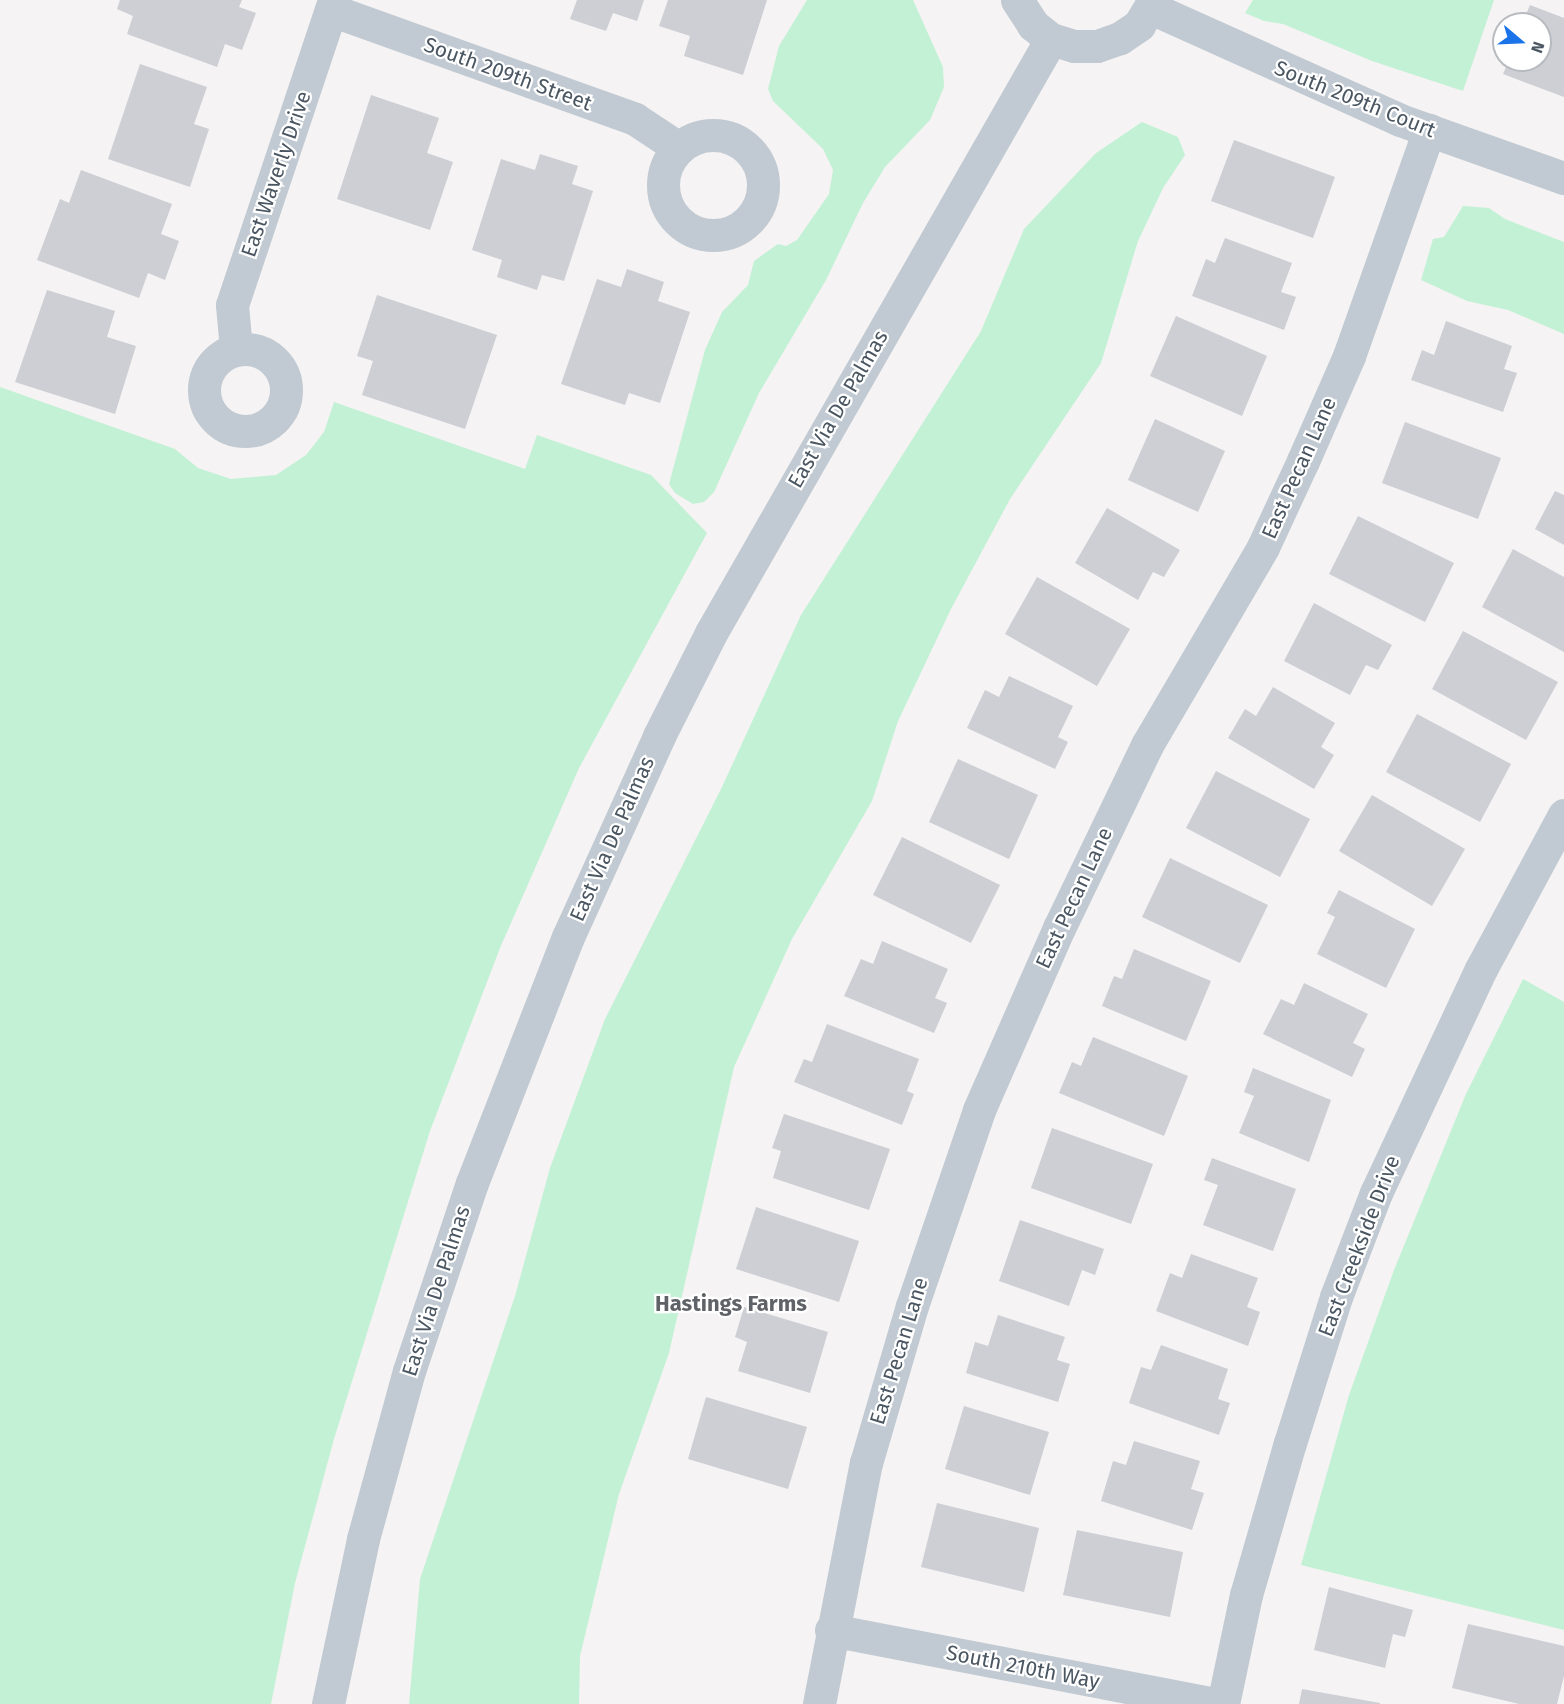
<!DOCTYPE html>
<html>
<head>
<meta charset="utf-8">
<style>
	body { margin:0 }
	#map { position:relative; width:1564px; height:1704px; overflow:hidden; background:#f5f3f3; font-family:"Fira Sans",sans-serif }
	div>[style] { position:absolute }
	.green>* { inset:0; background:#c3f1d5 }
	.building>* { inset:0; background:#cdcfd5 }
	.minor>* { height:33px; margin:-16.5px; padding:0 16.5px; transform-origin:16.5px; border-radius:16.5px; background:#c1cad2 }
	.minor>.ring { margin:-16.5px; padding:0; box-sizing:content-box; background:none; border:33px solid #c1cad2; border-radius:50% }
	span { translate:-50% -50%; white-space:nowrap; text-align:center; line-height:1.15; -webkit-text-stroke:4.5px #fff; paint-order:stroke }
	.street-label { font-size:21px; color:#4a5661 }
	.neighbourhood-label { font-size:22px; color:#5f6368; font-weight:700 }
	.north { position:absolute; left:1492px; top:12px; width:60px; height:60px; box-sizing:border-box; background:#fff; border:2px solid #b7bbc0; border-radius:50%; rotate:109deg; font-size:16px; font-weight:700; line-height:24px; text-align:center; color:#4a5661 }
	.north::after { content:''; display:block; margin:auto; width:21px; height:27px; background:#1a73e8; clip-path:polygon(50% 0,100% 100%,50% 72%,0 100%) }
</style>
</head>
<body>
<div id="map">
	<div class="green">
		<i style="clip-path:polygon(807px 0,913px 0,943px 67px,944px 87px,930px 120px,885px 167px,863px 203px,826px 280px,759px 393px,714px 492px,704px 502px,693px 504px,675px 493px,669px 484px,705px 350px,722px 312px,748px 285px,754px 261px,778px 244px,786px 246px,797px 240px,829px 194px,833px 170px,823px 149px,773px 101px,768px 89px,779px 46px)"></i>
		<i style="clip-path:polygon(1253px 0,1494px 0,1463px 91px,1372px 61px,1283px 24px,1264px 21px,1245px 13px)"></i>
		<i style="clip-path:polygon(1142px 122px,1178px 137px,1185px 155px,1163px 188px,1138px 241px,1101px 363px,1010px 499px,951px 609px,898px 721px,872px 801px,792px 939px,734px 1067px,669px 1353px,619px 1494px,580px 1656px,579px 1704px,409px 1704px,420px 1579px,515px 1296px,550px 1168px,605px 1019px,722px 787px,801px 615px,981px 331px,1024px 229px,1096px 153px)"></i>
		<i style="clip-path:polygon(1463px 206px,1489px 208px,1505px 219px,1564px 242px,1564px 334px,1508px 310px,1467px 301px,1421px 280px,1433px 239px,1444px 237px)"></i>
		<i style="clip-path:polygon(0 387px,175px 449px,198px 468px,231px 479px,276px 475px,306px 455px,324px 432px,334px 402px,525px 469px,537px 435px,651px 475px,707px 533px,579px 768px,500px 948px,430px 1131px,334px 1439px,295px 1583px,271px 1704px,0 1704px)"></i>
		<i style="clip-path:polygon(1523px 979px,1564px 1002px,1564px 1630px,1301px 1565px,1349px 1395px,1394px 1270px,1466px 1094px)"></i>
	</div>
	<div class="building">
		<i style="clip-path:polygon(120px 0,242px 0,239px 7px,256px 13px,242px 50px,225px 44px,217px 67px,127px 34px,133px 16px,117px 9px)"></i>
		<i style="clip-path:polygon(577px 0,644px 0,637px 21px,613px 13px,606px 31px,570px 19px)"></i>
		<i style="clip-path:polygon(668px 0,767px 0,743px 75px,684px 56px,690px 36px,659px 26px)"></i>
		<i style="clip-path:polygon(1530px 5px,1564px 18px,1564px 97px,1503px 74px,1509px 60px,1540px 60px,1540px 24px,1522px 24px)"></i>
		<i style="clip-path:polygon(140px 64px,207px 87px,194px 124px,209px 129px,190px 187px,108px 159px)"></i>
		<i style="clip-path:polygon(371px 95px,439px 118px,427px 153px,453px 162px,430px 230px,337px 199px)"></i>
		<i style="clip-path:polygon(1234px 140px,1335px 177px,1313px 238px,1211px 201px)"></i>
		<i style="clip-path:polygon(540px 154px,578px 166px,572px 184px,593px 191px,564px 281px,542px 275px,537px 290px,497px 277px,502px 260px,472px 250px,501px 159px,535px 170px)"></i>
		<i style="clip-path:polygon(81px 170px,172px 204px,161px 234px,179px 241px,165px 280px,148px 273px,139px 298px,37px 260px,60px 199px,69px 203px)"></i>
		<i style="clip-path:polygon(1225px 238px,1292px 263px,1281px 292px,1296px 297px,1284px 330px,1192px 296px,1206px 259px,1215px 263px)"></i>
		<i style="clip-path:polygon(627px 269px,664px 282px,658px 301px,690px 312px,660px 403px,629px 393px,625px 405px,561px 384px,597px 279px,621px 287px)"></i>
		<i style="clip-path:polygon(47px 290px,115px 311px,107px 337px,136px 346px,115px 414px,15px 382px)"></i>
		<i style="clip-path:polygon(377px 295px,497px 335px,465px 429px,362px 395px,373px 361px,357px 356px)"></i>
		<i style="clip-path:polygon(1176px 316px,1267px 356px,1242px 416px,1150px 376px)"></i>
		<i style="clip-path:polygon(1446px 321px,1512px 346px,1504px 369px,1517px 373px,1503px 412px,1411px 380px,1422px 350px,1434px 355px)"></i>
		<i style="clip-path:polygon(1155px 419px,1225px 451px,1198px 512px,1128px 480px)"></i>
		<i style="clip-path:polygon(1405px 422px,1501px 458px,1478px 519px,1382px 483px)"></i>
		<i style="clip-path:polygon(1555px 491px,1564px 495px,1564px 545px,1535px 529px)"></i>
		<i style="clip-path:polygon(1107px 508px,1180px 550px,1164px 577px,1153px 572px,1138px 600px,1075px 563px)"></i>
		<i style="clip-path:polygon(1358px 516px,1454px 563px,1425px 622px,1329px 574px)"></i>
		<i style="clip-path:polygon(1513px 549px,1564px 577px,1564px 652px,1482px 607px)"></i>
		<i style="clip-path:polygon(1037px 577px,1130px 629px,1097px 686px,1005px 634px)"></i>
		<i style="clip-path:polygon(1314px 603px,1392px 645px,1378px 670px,1366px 665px,1350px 695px,1284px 661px)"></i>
		<i style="clip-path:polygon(1463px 631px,1558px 682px,1526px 740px,1432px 689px)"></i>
		<i style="clip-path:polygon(1009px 676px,1073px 706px,1058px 737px,1068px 742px,1055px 769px,967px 728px,985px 690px,999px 697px)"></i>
		<i style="clip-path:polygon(1273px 687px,1335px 723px,1321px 747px,1334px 755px,1314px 789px,1228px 738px,1245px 709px,1256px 716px)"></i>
		<i style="clip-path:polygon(1417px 714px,1511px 764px,1480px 822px,1386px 772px)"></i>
		<i style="clip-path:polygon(958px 759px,1038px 795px,1009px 859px,929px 822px)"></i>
		<i style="clip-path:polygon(1216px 771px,1310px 819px,1280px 877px,1186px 828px)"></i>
		<i style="clip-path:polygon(1372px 795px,1465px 849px,1432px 906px,1339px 851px)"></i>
		<i style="clip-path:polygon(902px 837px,1000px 885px,971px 943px,873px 895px)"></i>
		<i style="clip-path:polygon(1170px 858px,1268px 905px,1240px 963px,1142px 917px)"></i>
		<i style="clip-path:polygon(1339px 890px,1415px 929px,1386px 988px,1317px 954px,1335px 917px,1327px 913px)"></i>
		<i style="clip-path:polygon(882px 941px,948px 969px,935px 998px,947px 1003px,934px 1033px,844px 996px,861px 959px,873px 964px)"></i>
		<i style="clip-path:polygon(1134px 949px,1211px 981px,1186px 1041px,1102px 1006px,1114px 976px,1122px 979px)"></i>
		<i style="clip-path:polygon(1304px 983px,1368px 1014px,1353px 1043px,1365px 1049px,1352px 1077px,1263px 1034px,1281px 999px,1294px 1005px)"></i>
		<i style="clip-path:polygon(827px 1024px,919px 1059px,907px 1091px,914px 1094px,902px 1125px,794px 1082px,804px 1059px,812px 1062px)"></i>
		<i style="clip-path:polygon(1093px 1037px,1188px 1076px,1164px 1136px,1059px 1093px,1072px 1062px,1081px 1066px)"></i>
		<i style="clip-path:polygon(1253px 1068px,1331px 1100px,1309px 1162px,1239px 1133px,1254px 1096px,1244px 1092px)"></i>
		<i style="clip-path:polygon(784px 1114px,890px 1149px,869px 1210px,773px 1178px,781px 1151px,772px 1148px)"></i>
		<i style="clip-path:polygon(1052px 1128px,1153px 1164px,1131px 1224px,1031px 1188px)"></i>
		<i style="clip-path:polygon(1212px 1158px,1296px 1189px,1273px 1251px,1203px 1225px,1218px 1185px,1204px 1180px)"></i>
		<i style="clip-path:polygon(756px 1207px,859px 1241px,839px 1302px,736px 1269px)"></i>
		<i style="clip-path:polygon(1020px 1220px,1104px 1249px,1095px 1275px,1082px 1270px,1069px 1306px,999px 1281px)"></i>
		<i style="clip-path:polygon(1191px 1254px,1258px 1278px,1247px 1307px,1260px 1312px,1248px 1346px,1156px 1311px,1170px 1273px,1182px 1278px)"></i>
		<i style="clip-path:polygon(744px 1307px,828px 1332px,810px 1393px,738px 1371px,747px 1342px,735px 1337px)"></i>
		<i style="clip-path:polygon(998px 1315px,1065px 1337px,1057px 1360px,1070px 1364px,1058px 1402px,966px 1373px,975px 1342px,988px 1346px)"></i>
		<i style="clip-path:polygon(1161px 1345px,1228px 1369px,1218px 1399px,1230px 1403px,1219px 1435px,1129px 1403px,1141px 1367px,1151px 1370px)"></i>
		<i style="clip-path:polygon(706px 1397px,807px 1427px,788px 1489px,688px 1459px)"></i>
		<i style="clip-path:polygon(964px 1406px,1049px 1432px,1030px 1495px,945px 1469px)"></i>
		<i style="clip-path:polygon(1134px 1441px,1200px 1461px,1191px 1489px,1204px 1493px,1192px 1530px,1101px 1501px,1113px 1461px,1126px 1465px)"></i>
		<i style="clip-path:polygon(937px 1503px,1039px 1528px,1024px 1592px,921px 1567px)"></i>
		<i style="clip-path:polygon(1077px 1530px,1183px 1552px,1170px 1617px,1063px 1595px)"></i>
		<i style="clip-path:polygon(1329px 1587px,1413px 1610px,1405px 1637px,1393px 1634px,1385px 1668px,1314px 1650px)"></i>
		<i style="clip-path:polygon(1468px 1624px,1564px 1646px,1564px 1676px,1557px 1704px,1519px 1704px,1452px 1688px)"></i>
		<i style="clip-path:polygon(1302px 1689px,1380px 1703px,1380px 1704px,1299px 1704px)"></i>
	</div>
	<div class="minor">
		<i style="left:1017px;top:0;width:30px;rotate:57deg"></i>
		<i style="left:1033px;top:25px;width:23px;rotate:38deg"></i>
		<i style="left:1051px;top:39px;width:24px;rotate:17deg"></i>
		<i style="left:1074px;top:46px;width:23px"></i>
		<i style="left:1097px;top:46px;width:24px;rotate:-19deg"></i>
		<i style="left:1120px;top:38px;width:23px;rotate:-34deg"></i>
		<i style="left:1139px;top:25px;width:29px;rotate:-59deg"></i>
		<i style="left:1151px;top:8px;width:273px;rotate:24.2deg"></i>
		<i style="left:1400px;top:120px;width:174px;rotate:19.5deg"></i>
		<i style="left:331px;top:10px;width:323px;rotate:19.7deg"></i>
		<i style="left:635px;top:119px;width:53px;rotate:33.4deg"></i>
		<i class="ring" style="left:663px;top:135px;width:67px;height:67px"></i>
		<i style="left:236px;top:349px;width:44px;rotate:-95.2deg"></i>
		<i style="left:232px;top:305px;width:322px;rotate:-71.5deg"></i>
		<i class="ring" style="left:204px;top:349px;width:49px;height:49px"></i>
		<i style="left:831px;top:1630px;width:391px;rotate:10.9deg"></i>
		<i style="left:328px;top:1704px;width:169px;rotate:-78deg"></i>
		<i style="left:363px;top:1539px;width:174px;rotate:-74.7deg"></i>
		<i style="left:409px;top:1371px;width:198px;rotate:-71.5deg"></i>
		<i style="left:472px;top:1183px;width:264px;rotate:-68.7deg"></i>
		<i style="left:568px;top:937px;width:221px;rotate:-65.6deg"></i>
		<i style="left:659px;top:736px;width:115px;rotate:-63.2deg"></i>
		<i style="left:711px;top:633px;width:684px;rotate:-60.21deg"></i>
		<i style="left:819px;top:1704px;width:246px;rotate:-79deg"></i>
		<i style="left:866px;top:1463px;width:164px;rotate:-73.7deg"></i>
		<i style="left:912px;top:1306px;width:207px;rotate:-71.1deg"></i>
		<i style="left:979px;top:1110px;width:199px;rotate:-66.3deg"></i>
		<i style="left:1059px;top:928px;width:203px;rotate:-64.3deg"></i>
		<i style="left:1147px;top:745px;width:229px;rotate:-59.6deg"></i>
		<i style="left:1263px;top:547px;width:95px;rotate:-65.1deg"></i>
		<i style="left:1303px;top:461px;width:115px;rotate:-66.3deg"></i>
		<i style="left:1349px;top:356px;width:240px;rotate:-70.5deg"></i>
		<i style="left:1223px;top:1704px;width:111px;rotate:-78.1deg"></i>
		<i style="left:1246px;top:1595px;width:158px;rotate:-73.9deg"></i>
		<i style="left:1290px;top:1443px;width:153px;rotate:-72.5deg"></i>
		<i style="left:1336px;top:1297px;width:111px;rotate:-69deg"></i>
		<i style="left:1376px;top:1193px;width:247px;rotate:-64.9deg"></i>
		<i style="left:1481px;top:969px;width:175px;rotate:-61.7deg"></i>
	</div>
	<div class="street-label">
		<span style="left:508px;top:74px;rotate:20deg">South 209th Street</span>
		<span style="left:1355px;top:99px;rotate:22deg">South 209th Court</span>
		<span style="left:276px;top:174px;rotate:-71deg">East Waverly Drive</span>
		<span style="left:838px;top:409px;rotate:-60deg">East Via De Palmas</span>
		<span style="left:1299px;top:468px;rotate:-66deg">East Pecan Lane</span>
		<span style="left:612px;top:839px;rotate:-66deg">East Via De Palmas</span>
		<span style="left:1074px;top:898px;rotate:-65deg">East Pecan Lane</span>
		<span style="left:1359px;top:1246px;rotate:-69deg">East Creekside Drive</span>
		<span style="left:436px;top:1291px;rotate:-72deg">East Via De Palmas</span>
		<span style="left:899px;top:1351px;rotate:-73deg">East Pecan Lane</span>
		<span style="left:1023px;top:1667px;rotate:11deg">South 210th Way</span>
	</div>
	<div class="neighbourhood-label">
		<span style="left:731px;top:1304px">Hastings Farms</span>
	</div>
	<div class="north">N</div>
</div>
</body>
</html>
